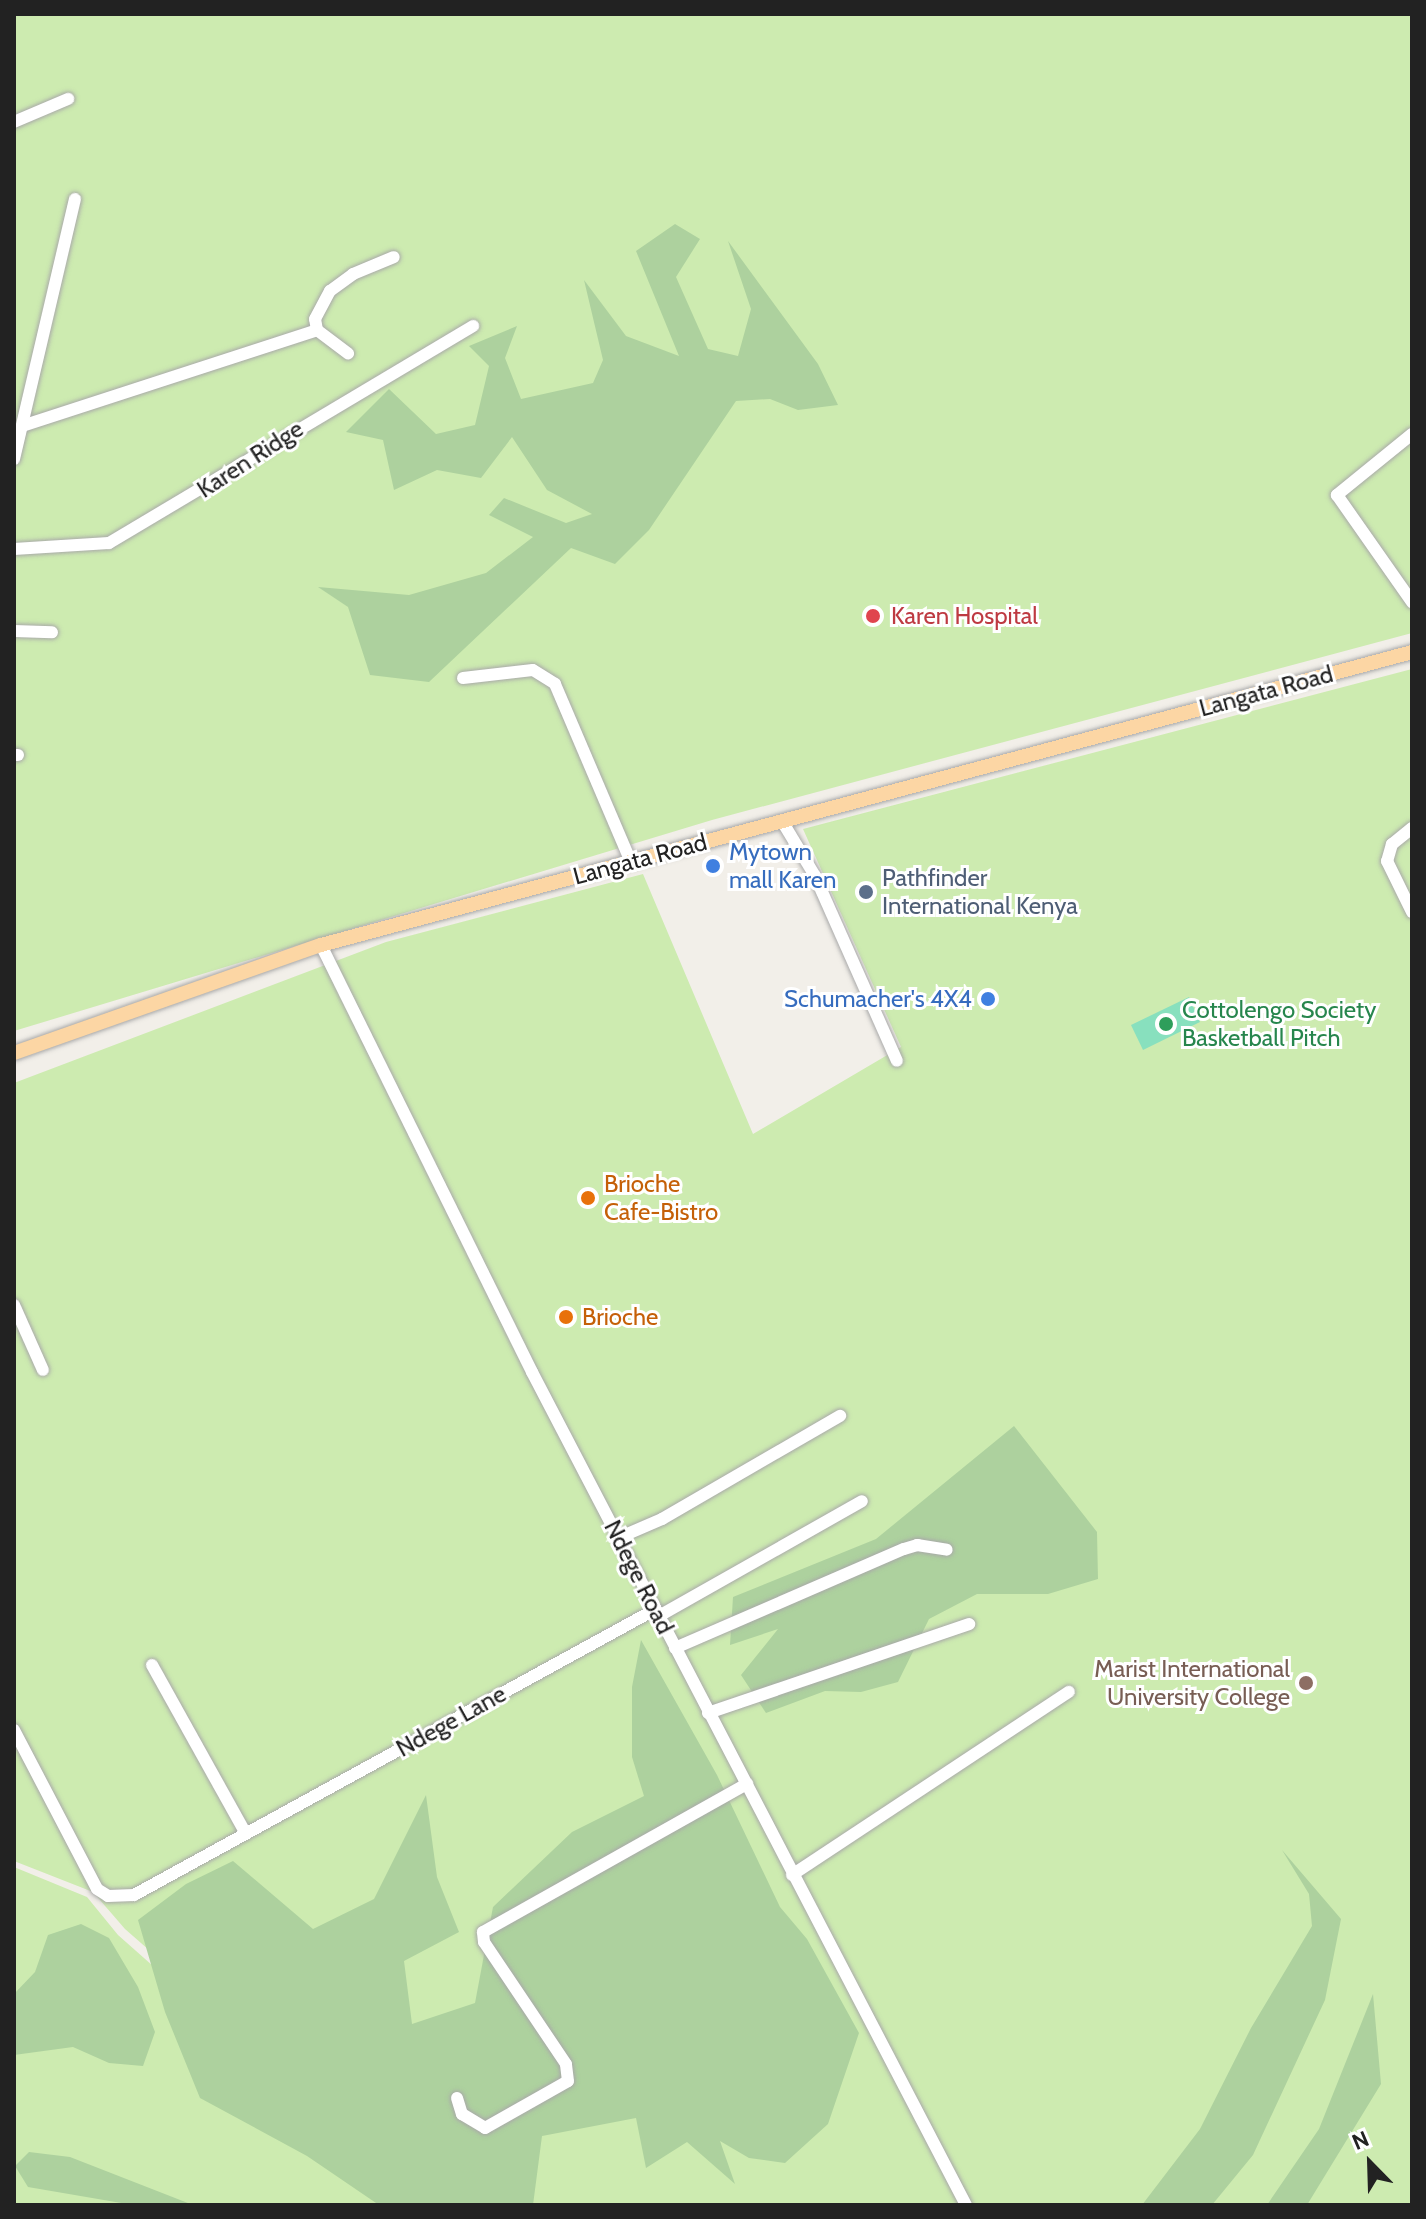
<!DOCTYPE html>
<html>
<head>
<meta charset="utf-8">
<style>
	body { margin:0 }
	#map { position:relative; width:1426px; height:2219px; overflow:hidden; background:#f2efe9; font-family:Cabin,sans-serif }
	div>[style] { position:absolute }
	.grass>* { inset:0; background:#cdebb0 }
	.forest>* { inset:0; background:#add19e }
	.pitch>* { inset:0; background:#88e0be }
	.roads { filter:drop-shadow(0 0 2px #a9a9a9) drop-shadow(0 0 2px #a9a9a9) }
	.minor>* { height:12px; margin:-6px; padding:0 6px; transform-origin:6px; border-radius:6px; background:#fff }
	.major>* { height:14px; margin:-7px; padding:0 7px; transform-origin:7px; border-radius:7px; background:#fcd6a4 }
	.dots>* { width:22px; height:22px; translate:-50% -50%; box-sizing:border-box; border:4px solid #fff; border-radius:50% }
	span { translate:-50% -50%; white-space:nowrap; text-align:center; line-height:1.15; -webkit-text-stroke:6px #fff; paint-order:stroke }
	.street-label { font-size:24px; color:#222 }
	.health-label { font-size:24px; color:#be3a42 }
	.left { translate:0 -50%; text-align:left }
	.shop-label { font-size:24px; color:#366cbe }
	.right { translate:-100% -50%; text-align:right }
	.service-label { font-size:24px; color:#4e5e75 }
	.leisure-label { font-size:24px; color:#27864d }
	.food-label { font-size:24px; color:#c56008 }
	.education-label { font-size:24px; color:#785e54 }
	.frame { position:absolute; inset:0; border:16px solid #222; pointer-events:none }
	.north { position:absolute; left:1330px; top:2123px; width:80px; height:80px; -webkit-text-stroke:6px #fff; paint-order:stroke; rotate:337deg; font-size:22px; font-weight:700; line-height:32px; text-align:center; color:#222 }
	.north::after { content:''; display:block; margin:auto; width:28px; height:36px; background:#222; clip-path:polygon(50% 0,100% 100%,50% 72%,0 100%) }
</style>
</head>
<body>
<div id="map">
	<div class="grass">
		<i style="clip-path:polygon(14px 14px,1412px 14px,1412px 633px,712px 820px,14px 1031px)"></i>
		<i style="clip-path:polygon(1412px 669px,1412px 2205px,440px 2205px,125px 1929px,93px 1892px,14px 1861px,14px 1083px,386px 942px,643px 874px,753px 1134px,901px 1047px,803px 829px)"></i>
		<i style="clip-path:polygon(14px 1867px,87px 1897px,118px 1935px,423px 2205px,14px 2205px)"></i>
	</div>
	<div class="forest">
		<i style="clip-path:polygon(675px 224px,700px 239px,676px 277px,708px 349px,738px 356px,751px 309px,728px 241px,818px 364px,838px 405px,798px 410px,770px 399px,736px 401px,649px 530px,615px 564px,571px 548px,429px 682px,370px 675px,348px 607px,318px 587px,409px 595px,486px 573px,533px 537px,489px 515px,504px 498px,566px 523px,592px 514px,547px 490px,512px 437px,481px 478px,437px 470px,394px 490px,383px 440px,346px 432px,389px 389px,436px 434px,475px 425px,489px 366px,469px 346px,517px 326px,505px 358px,521px 399px,593px 383px,603px 360px,584px 280px,626px 336px,679px 356px,636px 251px)"></i>
		<i style="clip-path:polygon(1014px 1426px,1097px 1532px,1098px 1579px,1048px 1594px,977px 1594px,929px 1619px,898px 1682px,861px 1692px,825px 1691px,766px 1713px,741px 1675px,778px 1629px,730px 1645px,733px 1597px,876px 1539px)"></i>
		<i style="clip-path:polygon(641px 1640px,717px 1775px,780px 1907px,807px 1939px,859px 2033px,828px 2124px,785px 2163px,749px 2158px,720px 2141px,735px 2184px,687px 2142px,646px 2168px,636px 2118px,542px 2136px,533px 2205px,379px 2205px,307px 2156px,200px 2098px,165px 2012px,138px 1920px,186px 1884px,233px 1861px,313px 1929px,374px 1899px,426px 1795px,437px 1877px,459px 1932px,404px 1961px,412px 2024px,475px 2003px,493px 1907px,572px 1832px,644px 1796px,632px 1757px,632px 1687px)"></i>
		<i style="clip-path:polygon(1282px 1850px,1341px 1919px,1325px 2000px,1253px 2155px,1212px 2205px,1142px 2205px,1200px 2129px,1251px 2028px,1312px 1926px,1309px 1894px)"></i>
		<i style="clip-path:polygon(81px 1924px,109px 1938px,138px 1987px,155px 2032px,143px 2066px,109px 2063px,73px 2047px,14px 2055px,14px 1994px,35px 1972px,48px 1935px)"></i>
		<i style="clip-path:polygon(1373px 1994px,1381px 2084px,1307px 2205px,1267px 2205px,1319px 2129px)"></i>
		<i style="clip-path:polygon(29px 2152px,70px 2157px,193px 2205px,133px 2205px,28px 2187px,15px 2166px)"></i>
	</div>
	<div class="pitch">
		<i style="clip-path:polygon(1189px 997px,1200px 1022px,1143px 1050px,1131px 1025px)"></i>
	</div>
	<div class="roads">
		<div class="minor">
			<i style="left:14px;top:122px;width:59px;rotate:-23.1deg"></i>
			<i style="left:317px;top:330px;width:11px;rotate:-100deg"></i>
			<i style="left:315px;top:319px;width:32px;rotate:-62deg"></i>
			<i style="left:330px;top:291px;width:29px;rotate:-36deg"></i>
			<i style="left:353px;top:274px;width:44px;rotate:-22.5deg"></i>
			<i style="left:22px;top:426px;width:310px;rotate:-18deg"></i>
			<i style="left:317px;top:330px;width:39px;rotate:37deg"></i>
			<i style="left:1412px;top:434px;width:97px;rotate:140.9deg"></i>
			<i style="left:1337px;top:495px;width:131px;rotate:55deg"></i>
			<i style="left:14px;top:459px;width:267px;rotate:-76.8deg"></i>
			<i style="left:14px;top:549px;width:95px;rotate:-3.6deg"></i>
			<i style="left:109px;top:543px;width:424px;rotate:-30.8deg"></i>
			<i style="left:14px;top:631px;width:38px;rotate:2deg"></i>
			<i style="left:463px;top:678px;width:70px;rotate:-6.5deg"></i>
			<i style="left:533px;top:670px;width:26px;rotate:32deg"></i>
			<i style="left:555px;top:684px;width:194px;rotate:66.9deg"></i>
			<i style="left:14px;top:755px;width:4px"></i>
			<i style="left:782px;top:821px;width:64px;rotate:59deg"></i>
			<i style="left:815px;top:876px;width:202px;rotate:66.1deg"></i>
			<i style="left:1412px;top:828px;width:26px;rotate:141deg"></i>
			<i style="left:1392px;top:844px;width:18px;rotate:106deg"></i>
			<i style="left:1387px;top:861px;width:57px;rotate:63.9deg"></i>
			<i style="left:321px;top:945px;width:476px;rotate:63.7deg"></i>
			<i style="left:532px;top:1372px;width:939px;rotate:62.48deg"></i>
			<i style="left:14px;top:1305px;width:71px;rotate:66deg"></i>
			<i style="left:618px;top:1538px;width:48px;rotate:-23.4deg"></i>
			<i style="left:662px;top:1519px;width:206px;rotate:-30.1deg"></i>
			<i style="left:659px;top:1616px;width:233px;rotate:-29.5deg"></i>
			<i style="left:675px;top:1648px;width:249px;rotate:-23.4deg"></i>
			<i style="left:904px;top:1549px;width:14px;rotate:-17deg"></i>
			<i style="left:917px;top:1545px;width:30px;rotate:9deg"></i>
			<i style="left:152px;top:1665px;width:193px;rotate:60.9deg"></i>
			<i style="left:708px;top:1713px;width:276px;rotate:-18.8deg"></i>
			<i style="left:14px;top:1730px;width:179px;rotate:62.4deg"></i>
			<i style="left:97px;top:1889px;width:13px;rotate:32deg"></i>
			<i style="left:108px;top:1896px;width:26px;rotate:-2deg"></i>
			<i style="left:134px;top:1895px;width:595px;rotate:-28.72deg"></i>
			<i style="left:792px;top:1875px;width:332px;rotate:-33.5deg"></i>
			<i style="left:457px;top:2098px;width:17px;rotate:73deg"></i>
			<i style="left:462px;top:2114px;width:27px;rotate:31deg"></i>
			<i style="left:485px;top:2128px;width:95px;rotate:-29.5deg"></i>
			<i style="left:568px;top:2081px;width:17px;rotate:-97deg"></i>
			<i style="left:566px;top:2064px;width:147px;rotate:-123.9deg"></i>
			<i style="left:484px;top:1942px;width:10px;rotate:-96deg"></i>
			<i style="left:483px;top:1932px;width:303px;rotate:-29.3deg"></i>
		</div>
		<div class="major">
			<i style="left:14px;top:1053px;width:325px;rotate:-19.4deg"></i>
			<i style="left:321px;top:945px;width:1130px;rotate:-15.03deg"></i>
		</div>
	</div>
	<div class="dots">
		<i style="left:873px;top:616px;background:#e0444e"></i>
		<i style="left:713px;top:866px;background:#3f7fe0"></i>
		<i style="left:866px;top:892px;background:#5c6f8a"></i>
		<i style="left:988px;top:999px;background:#3f7fe0"></i>
		<i style="left:1166px;top:1024px;background:#2e9e5b"></i>
		<i style="left:588px;top:1198px;background:#e8710a"></i>
		<i style="left:566px;top:1317px;background:#e8710a"></i>
		<i style="left:1306px;top:1683px;background:#8d6e63"></i>
	</div>
	<div class="street-label">
		<span style="left:250px;top:459px;rotate:-33deg">Karen Ridge</span>
		<span style="left:1266px;top:691px;rotate:-15deg">Langata Road</span>
		<span style="left:640px;top:859px;rotate:-15deg">Langata Road</span>
		<span style="left:639px;top:1577px;rotate:63deg">Ndege Road</span>
		<span style="left:451px;top:1721px;rotate:-29deg">Ndege Lane</span>
	</div>
	<div class="health-label">
		<span class="left" style="left:891px;top:616px">Karen Hospital</span>
	</div>
	<div class="shop-label">
		<span class="left" style="left:729px;top:866px">Mytown<br>mall Karen</span>
		<span class="right" style="left:972px;top:999px">Schumacher's 4X4</span>
	</div>
	<div class="service-label">
		<span class="left" style="left:882px;top:892px">Pathfinder<br>International Kenya</span>
	</div>
	<div class="leisure-label">
		<span class="left" style="left:1182px;top:1024px">Cottolengo Society<br>Basketball Pitch</span>
	</div>
	<div class="food-label">
		<span class="left" style="left:604px;top:1198px">Brioche<br>Cafe-Bistro</span>
		<span class="left" style="left:582px;top:1317px">Brioche</span>
	</div>
	<div class="education-label">
		<span class="right" style="left:1290px;top:1683px">Marist International<br>University College</span>
	</div>
	<div class="frame"></div>
	<div class="north">N</div>
</div>
</body>
</html>
